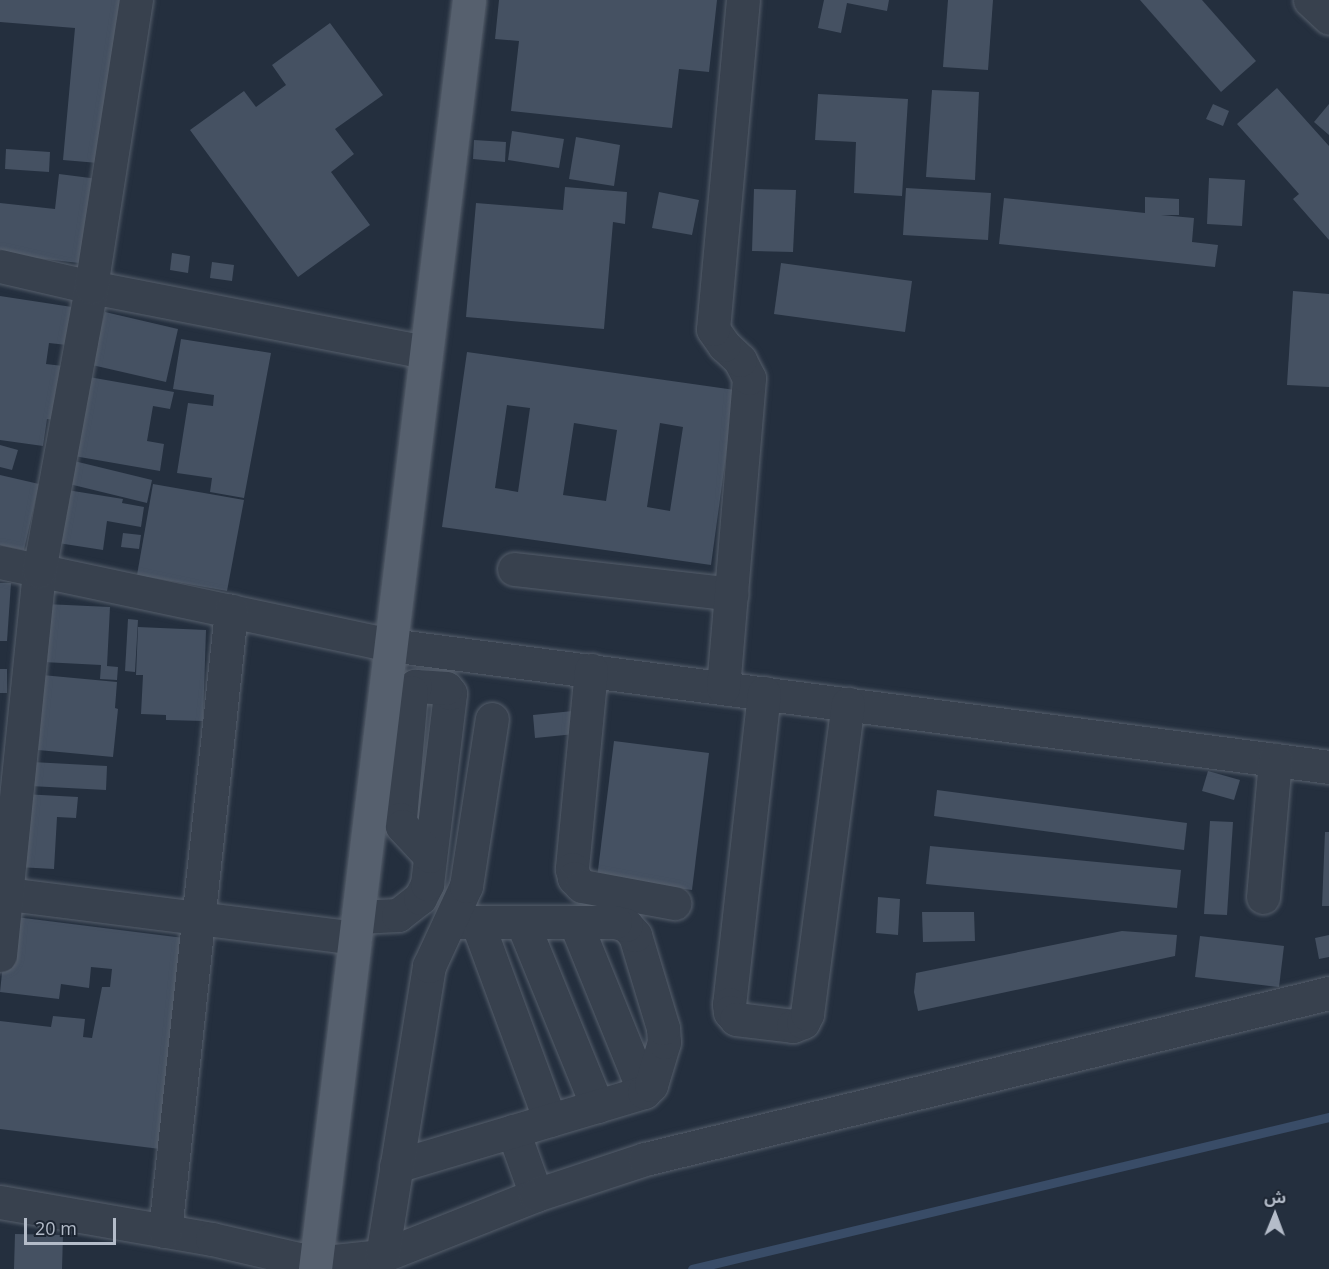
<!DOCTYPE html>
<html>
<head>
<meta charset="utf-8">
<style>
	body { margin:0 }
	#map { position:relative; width:1329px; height:1269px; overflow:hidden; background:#242f3e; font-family:"Open Sans","Noto Sans Arabic",sans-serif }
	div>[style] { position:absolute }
	.stream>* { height:9px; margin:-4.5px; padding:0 4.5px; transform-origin:4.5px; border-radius:4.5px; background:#394c67 }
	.building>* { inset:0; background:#455162 }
	.roads { filter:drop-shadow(0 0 2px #565f6c) drop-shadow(0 0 2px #565f6c) }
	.minor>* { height:33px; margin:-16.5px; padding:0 16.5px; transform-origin:16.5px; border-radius:16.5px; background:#38414e }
	.major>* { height:33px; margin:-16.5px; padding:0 16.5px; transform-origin:16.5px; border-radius:16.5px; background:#56606e }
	span { translate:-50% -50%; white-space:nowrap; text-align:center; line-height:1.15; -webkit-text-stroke:5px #1d2633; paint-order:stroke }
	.north { position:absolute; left:1245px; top:1185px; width:60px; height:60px; -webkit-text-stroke:4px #1d2633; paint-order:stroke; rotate:1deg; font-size:16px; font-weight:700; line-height:24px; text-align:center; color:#b4bcc9 }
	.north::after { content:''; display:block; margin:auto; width:21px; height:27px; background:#b4bcc9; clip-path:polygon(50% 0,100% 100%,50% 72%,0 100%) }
	.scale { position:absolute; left:24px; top:1218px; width:92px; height:27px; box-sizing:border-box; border:3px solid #b4bcc9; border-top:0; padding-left:8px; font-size:18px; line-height:21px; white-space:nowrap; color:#b4bcc9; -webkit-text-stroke:4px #1d2633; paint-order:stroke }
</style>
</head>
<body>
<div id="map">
	<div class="stream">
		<i style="left:692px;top:1269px;width:655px;rotate:-13.42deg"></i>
	</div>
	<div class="building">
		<i style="clip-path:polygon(0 0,123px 0,110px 164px,63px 160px,75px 28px,0 22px)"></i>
		<i style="clip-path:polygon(499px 0,717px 0,709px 72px,679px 69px,672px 128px,511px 111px,519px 41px,495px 39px)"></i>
		<i style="clip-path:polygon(824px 0,889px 0,887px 11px,847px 3px,841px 33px,818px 28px)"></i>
		<i style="clip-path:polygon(948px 0,993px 0,988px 70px,943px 67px)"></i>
		<i style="clip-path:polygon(1140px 0,1202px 0,1256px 61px,1221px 92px)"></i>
		<i style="clip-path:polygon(330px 23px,383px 95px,335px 129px,354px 154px,331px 172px,370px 225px,298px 277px,190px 130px,244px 91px,256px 107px,286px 85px,272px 65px)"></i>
		<i style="clip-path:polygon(1277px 88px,1329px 146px,1329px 240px,1293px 199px,1299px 194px,1237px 124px)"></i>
		<i style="clip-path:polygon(932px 90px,979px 92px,975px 180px,926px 177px)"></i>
		<i style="clip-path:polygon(818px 94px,908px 99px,902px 196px,854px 193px,856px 142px,815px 140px)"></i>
		<i style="clip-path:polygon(1213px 104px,1229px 111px,1223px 126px,1206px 119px)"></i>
		<i style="clip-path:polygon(1329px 104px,1329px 135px,1314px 122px)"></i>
		<i style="clip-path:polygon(512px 131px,564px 139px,559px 168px,508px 160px)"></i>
		<i style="clip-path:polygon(576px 137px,620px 145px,614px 186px,569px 179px)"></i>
		<i style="clip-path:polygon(474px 140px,506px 142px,505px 162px,473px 159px)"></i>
		<i style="clip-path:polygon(6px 149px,50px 152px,49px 172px,5px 169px)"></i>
		<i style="clip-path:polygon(59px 174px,106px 180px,97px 265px,0 254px,0 203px,55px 209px)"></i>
		<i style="clip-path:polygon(1209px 178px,1245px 180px,1242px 226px,1207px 224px)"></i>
		<i style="clip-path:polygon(565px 187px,627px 192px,625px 224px,613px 222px,604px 329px,466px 317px,476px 203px,563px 210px)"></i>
		<i style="clip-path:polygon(906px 188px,991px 193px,988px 240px,903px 235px)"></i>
		<i style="clip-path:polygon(754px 189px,796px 190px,793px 252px,752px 251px)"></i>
		<i style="clip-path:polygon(659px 192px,699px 200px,692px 235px,652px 228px)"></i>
		<i style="clip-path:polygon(1145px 197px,1179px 199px,1179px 215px,1161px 215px,1194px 218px,1192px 242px,1218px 245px,1215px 267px,999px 244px,1004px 198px,1145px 213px)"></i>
		<i style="clip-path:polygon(172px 253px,190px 256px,188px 273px,170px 270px)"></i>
		<i style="clip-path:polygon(212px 262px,234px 265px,232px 281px,210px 278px)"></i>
		<i style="clip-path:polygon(781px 263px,912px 281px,905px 332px,774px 314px)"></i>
		<i style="clip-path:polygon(1293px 291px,1329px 294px,1329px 387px,1287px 385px)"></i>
		<i style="clip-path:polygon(0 296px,72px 307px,67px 345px,49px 343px,46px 364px,63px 366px,55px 420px,47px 419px,43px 446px,0 440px)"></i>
		<i style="clip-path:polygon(105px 312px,178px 329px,166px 382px,92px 365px)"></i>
		<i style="clip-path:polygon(181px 339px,271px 353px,244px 498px,210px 492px,212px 478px,177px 473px,188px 403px,213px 406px,214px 395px,173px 389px)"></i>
		<i style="clip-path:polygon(evenodd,467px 352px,735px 390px,711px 565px,442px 527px,467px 352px,507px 405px,530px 408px,518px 492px,495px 488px,507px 405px,467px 352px,574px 423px,617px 430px,606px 501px,563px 495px,574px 423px,467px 352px,660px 423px,683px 427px,670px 511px,647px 507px,660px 423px)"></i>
		<i style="clip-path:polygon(89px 377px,174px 392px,170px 409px,153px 406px,147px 441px,164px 444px,160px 471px,74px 456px)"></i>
		<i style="clip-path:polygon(0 445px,18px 450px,12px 470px,0 467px)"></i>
		<i style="clip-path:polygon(70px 460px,152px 480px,147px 503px,65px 483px)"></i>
		<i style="clip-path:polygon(0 475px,39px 484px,24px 550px,0 545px)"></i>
		<i style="clip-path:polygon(153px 484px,244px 500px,227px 591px,137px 575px)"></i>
		<i style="clip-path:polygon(67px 490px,123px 499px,122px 503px,144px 507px,141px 527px,107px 521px,103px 550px,58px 543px)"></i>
		<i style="clip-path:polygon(123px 533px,141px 535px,139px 549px,121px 547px)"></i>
		<i style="clip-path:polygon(0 583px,11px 583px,7px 641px,0 641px)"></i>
		<i style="clip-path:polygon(45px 604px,110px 607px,107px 666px,118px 667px,117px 680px,100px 679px,101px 665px,43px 662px)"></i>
		<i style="clip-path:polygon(128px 619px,138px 620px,135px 672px,125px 671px)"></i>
		<i style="clip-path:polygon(138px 627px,206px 630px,203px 721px,166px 720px,166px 715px,141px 714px,143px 675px,136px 675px)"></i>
		<i style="clip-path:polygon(0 669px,7px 669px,7px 693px,0 693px)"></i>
		<i style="clip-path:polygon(42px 675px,117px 682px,115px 708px,118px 709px,113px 757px,38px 750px,40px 733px,36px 732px)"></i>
		<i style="clip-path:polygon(573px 711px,575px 734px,535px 738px,533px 715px)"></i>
		<i style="clip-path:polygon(614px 741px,709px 753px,692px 890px,597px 878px)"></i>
		<i style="clip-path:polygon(32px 762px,107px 766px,106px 790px,30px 786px)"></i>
		<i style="clip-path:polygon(1208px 771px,1240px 780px,1234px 800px,1202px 791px)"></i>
		<i style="clip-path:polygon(937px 790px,1187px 823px,1184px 850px,934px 816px)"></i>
		<i style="clip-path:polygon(23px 794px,78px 797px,76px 818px,57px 817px,54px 869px,18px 867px)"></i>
		<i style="clip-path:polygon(1210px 821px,1233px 822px,1227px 915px,1204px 914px)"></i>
		<i style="clip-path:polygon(1325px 832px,1329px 832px,1329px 906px,1322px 906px)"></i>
		<i style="clip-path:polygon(930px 846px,1181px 870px,1177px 908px,926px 884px)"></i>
		<i style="clip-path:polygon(878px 897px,900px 899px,898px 935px,876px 933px)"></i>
		<i style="clip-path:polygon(922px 912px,974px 912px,975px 941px,923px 942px)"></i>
		<i style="clip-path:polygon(8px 916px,184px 938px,160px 1149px,0 1129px,0 1021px,51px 1027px,53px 1016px,85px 1019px,83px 1037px,92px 1038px,102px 987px,110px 987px,112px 969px,91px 967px,89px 988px,61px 984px,59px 999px,0 992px)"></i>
		<i style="clip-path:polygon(1122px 931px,1177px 935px,1175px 956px,918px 1011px,914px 992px,916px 973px)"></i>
		<i style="clip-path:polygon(1329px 935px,1329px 957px,1319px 959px,1315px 938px)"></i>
		<i style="clip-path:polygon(1200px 936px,1284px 946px,1279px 987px,1195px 977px)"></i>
		<i style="clip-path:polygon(15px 1234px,63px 1235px,62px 1269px,14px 1269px)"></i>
	</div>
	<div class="roads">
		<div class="minor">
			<i style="left:1310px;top:0;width:26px;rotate:43deg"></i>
			<i style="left:0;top:266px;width:93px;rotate:13deg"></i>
			<i style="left:91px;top:287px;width:341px;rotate:11deg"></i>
			<i style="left:0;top:562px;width:399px;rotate:12deg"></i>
			<i style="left:390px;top:645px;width:947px;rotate:7.4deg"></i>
			<i style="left:514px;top:569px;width:219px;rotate:6.5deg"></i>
			<i style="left:591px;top:670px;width:200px;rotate:95.5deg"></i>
			<i style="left:572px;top:869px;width:9px;rotate:77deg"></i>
			<i style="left:574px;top:878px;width:11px;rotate:45deg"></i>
			<i style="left:582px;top:886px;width:94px;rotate:10.5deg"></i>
			<i style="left:723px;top:688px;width:311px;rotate:-85.2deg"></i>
			<i style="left:749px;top:378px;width:20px;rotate:-117deg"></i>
			<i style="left:740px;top:360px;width:22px;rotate:-137deg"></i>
			<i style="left:724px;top:345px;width:19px;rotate:-125deg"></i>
			<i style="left:713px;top:329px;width:330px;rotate:-84.8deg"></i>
			<i style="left:764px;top:693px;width:313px;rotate:96.4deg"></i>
			<i style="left:729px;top:1004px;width:8px;rotate:83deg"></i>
			<i style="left:730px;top:1012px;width:9px;rotate:49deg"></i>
			<i style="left:736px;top:1019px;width:57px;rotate:7deg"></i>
			<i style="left:793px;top:1026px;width:11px;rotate:-22deg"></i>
			<i style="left:803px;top:1022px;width:9px;rotate:-63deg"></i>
			<i style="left:807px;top:1014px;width:313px;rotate:-82.5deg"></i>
			<i style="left:0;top:893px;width:358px;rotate:7.2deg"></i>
			<i style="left:1263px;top:897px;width:138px;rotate:-85deg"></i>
			<i style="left:358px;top:917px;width:40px;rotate:-2.9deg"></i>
			<i style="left:398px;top:915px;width:28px;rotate:-38deg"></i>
			<i style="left:420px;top:898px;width:16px;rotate:-63deg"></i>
			<i style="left:427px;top:884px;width:192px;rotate:-83.1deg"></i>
			<i style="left:450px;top:693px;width:6px;rotate:-129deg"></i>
			<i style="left:446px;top:688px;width:31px;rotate:-176deg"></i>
			<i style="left:415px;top:686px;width:7px;rotate:124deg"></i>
			<i style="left:411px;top:692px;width:127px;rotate:95deg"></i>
			<i style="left:400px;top:819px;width:7px;rotate:74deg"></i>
			<i style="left:402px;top:826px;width:41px;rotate:47deg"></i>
			<i style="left:477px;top:922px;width:211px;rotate:69.8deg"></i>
			<i style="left:522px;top:922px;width:199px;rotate:67.8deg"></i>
			<i style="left:575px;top:922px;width:183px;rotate:67.9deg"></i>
			<i style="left:0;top:955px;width:386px;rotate:-84.2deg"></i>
			<i style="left:39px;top:571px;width:289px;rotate:-79.6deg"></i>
			<i style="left:91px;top:287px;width:291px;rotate:-81.1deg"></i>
			<i style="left:513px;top:1131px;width:68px;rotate:70.2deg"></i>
			<i style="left:396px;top:1166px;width:259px;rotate:-16.6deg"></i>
			<i style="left:644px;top:1092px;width:10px;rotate:-45deg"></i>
			<i style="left:651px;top:1085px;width:45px;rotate:-73.2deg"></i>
			<i style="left:664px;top:1042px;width:14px;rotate:-94deg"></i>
			<i style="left:663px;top:1028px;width:97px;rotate:-106.8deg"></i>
			<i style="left:635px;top:935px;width:13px;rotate:-132deg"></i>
			<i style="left:626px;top:925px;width:11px;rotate:-165deg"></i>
			<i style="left:615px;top:922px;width:164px;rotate:180deg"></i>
			<i style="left:0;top:1202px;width:215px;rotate:9.9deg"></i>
			<i style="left:212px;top:1239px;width:107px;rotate:13deg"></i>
			<i style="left:316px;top:1263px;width:66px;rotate:-6.1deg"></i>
			<i style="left:382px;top:1256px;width:166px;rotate:-21.6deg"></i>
			<i style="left:536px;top:1195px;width:115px;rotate:-18.3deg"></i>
			<i style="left:645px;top:1159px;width:704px;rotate:-13.64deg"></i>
			<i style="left:165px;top:1231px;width:624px;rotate:-83.92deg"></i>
			<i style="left:382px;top:1256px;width:294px;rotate:-80.8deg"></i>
			<i style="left:429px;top:966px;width:88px;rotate:-65.2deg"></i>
			<i style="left:466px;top:886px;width:169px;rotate:-81.2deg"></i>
		</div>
		<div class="major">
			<i style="left:315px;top:1269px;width:1278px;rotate:-83.08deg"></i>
		</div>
	</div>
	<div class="north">ش</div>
	<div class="scale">20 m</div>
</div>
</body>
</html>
